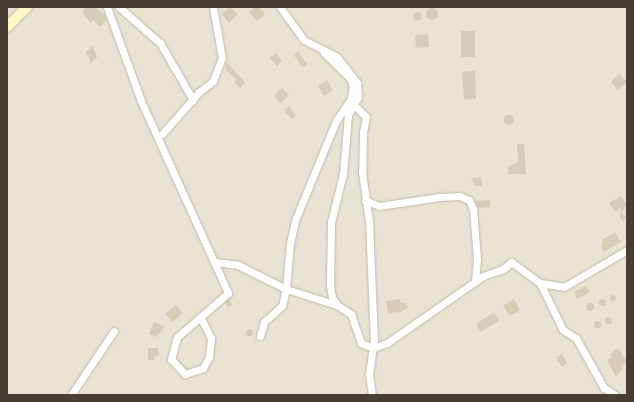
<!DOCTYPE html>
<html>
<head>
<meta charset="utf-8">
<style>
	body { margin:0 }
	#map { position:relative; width:634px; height:402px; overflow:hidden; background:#f3f0e4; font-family:Karla,sans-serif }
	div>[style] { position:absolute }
	.residential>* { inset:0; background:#e8e3d2 }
	.building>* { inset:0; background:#d6cdb9 }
	.round { border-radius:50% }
	.roads { filter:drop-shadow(0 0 1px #c2bca9) drop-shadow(0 0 1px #c2bca9) }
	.minor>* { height:7px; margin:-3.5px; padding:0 3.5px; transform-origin:3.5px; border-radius:3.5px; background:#fff }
	.secondary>* { height:10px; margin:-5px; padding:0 5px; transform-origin:5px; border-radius:5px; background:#fff7c3 }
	span { translate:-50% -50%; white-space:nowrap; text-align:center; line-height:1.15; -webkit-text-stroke:3.5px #fff; paint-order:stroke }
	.frame { position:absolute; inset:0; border:8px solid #464134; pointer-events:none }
</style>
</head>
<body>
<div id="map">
	<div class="residential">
		<i style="clip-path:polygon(7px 7px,627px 7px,627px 395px,7px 395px)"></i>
	</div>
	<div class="building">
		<i style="clip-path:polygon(86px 7px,95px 7px,105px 15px,106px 20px,100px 27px,93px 20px,91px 23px,82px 12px)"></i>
		<i style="clip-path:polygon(229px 7px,238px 14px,229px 23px,222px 14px)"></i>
		<i style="clip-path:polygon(255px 7px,259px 7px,265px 14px,257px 21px,249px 12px)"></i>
		<i class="round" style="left:426px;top:8px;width:12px;height:12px"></i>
		<i class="round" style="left:412.5px;top:11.5px;width:9px;height:9px"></i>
		<i style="clip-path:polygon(461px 31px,475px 31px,475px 57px,461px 57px)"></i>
		<i style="clip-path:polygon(428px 34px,429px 47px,416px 48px,415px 35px)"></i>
		<i style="clip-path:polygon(93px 46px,97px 57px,91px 63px,86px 52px)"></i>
		<i style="clip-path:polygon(298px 51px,307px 64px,302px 67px,294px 55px)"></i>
		<i style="clip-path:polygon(276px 53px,282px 61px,277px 66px,270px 58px)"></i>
		<i style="clip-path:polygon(228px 63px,245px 83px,240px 88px,234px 82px,237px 80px,226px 71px,225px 65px)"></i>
		<i style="clip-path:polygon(475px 71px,476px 99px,464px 100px,462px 72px)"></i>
		<i style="clip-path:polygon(619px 74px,627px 82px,618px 90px,611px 82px)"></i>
		<i style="clip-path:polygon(327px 80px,333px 90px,324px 96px,318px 86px)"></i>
		<i style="clip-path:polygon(282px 88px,289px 95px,281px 103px,274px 96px)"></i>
		<i style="clip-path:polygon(289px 106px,296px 116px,292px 119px,284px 110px)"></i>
		<i class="round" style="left:504px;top:115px;width:10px;height:10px"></i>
		<i style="clip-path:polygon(517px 144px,524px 144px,526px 174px,508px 174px,508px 167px,518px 162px)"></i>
		<i style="clip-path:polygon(481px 177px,482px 186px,475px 186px,471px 178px)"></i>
		<i style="clip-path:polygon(621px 196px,627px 205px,621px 212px,626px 217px,623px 221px,620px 218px,621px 208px,615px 212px,609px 203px)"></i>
		<i style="clip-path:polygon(490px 200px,490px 207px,478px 208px,475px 201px)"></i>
		<i style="clip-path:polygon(615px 232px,621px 242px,604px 252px,601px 247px,603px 239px)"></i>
		<i style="clip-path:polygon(586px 286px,590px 292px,577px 299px,574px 292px)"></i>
		<i class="round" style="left:610px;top:295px;width:6px;height:6px"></i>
		<i class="round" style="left:598.5px;top:298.5px;width:7px;height:7px"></i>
		<i style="clip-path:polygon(229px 299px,232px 305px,227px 307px,225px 302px)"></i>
		<i style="clip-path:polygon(400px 299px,400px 302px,407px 304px,408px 308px,401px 312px,388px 313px,386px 301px)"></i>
		<i style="clip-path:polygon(514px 299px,520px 310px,510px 316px,503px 306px)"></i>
		<i class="round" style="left:586px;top:303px;width:8px;height:8px"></i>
		<i style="clip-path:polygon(176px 305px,183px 313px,172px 322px,165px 314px)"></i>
		<i style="clip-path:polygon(494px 312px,499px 320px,481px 332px,476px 324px)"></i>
		<i class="round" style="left:604.5px;top:316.5px;width:7px;height:7px"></i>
		<i class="round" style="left:593.5px;top:320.5px;width:7px;height:7px"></i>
		<i style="clip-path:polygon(154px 322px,165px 327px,157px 337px,149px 334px)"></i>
		<i class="round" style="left:245.5px;top:328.5px;width:7px;height:7px"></i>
		<i style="clip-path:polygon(148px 348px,158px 348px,159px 356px,154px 356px,154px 360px,148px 360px)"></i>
		<i style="clip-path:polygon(618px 349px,627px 362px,621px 366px,623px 369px,616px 376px,607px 361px,612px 357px,610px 354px)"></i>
		<i style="clip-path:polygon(562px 354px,567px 363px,562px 367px,556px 358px)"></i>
	</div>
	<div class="roads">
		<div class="minor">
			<i style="left:107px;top:7px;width:100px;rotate:70.1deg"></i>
			<i style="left:141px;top:101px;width:211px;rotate:65.6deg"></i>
			<i style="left:228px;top:293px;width:67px;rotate:139.2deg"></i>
			<i style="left:177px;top:337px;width:23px;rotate:105deg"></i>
			<i style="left:171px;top:359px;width:21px;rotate:47deg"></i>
			<i style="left:185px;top:374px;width:19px;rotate:-18deg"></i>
			<i style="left:203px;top:368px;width:13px;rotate:-61deg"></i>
			<i style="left:209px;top:357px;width:19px;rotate:-84deg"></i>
			<i style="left:211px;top:338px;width:22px;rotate:-117deg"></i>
			<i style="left:119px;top:7px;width:55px;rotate:41.3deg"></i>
			<i style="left:160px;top:43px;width:66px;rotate:59.9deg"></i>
			<i style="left:280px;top:7px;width:41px;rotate:54deg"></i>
			<i style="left:304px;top:40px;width:37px;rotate:27deg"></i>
			<i style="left:337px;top:57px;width:33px;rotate:52deg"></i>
			<i style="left:357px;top:83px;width:14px;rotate:86deg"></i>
			<i style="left:358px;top:97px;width:21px;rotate:119deg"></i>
			<i style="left:348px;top:115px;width:59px;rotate:94.8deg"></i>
			<i style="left:343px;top:174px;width:49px;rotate:104deg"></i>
			<i style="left:331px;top:222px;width:63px;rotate:90.9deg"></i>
			<i style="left:330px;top:285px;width:12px;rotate:81deg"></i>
			<i style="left:332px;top:297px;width:9px;rotate:58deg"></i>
			<i style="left:337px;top:305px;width:17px;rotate:33deg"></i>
			<i style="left:351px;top:314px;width:31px;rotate:71deg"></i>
			<i style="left:361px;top:343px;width:13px;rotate:23deg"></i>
			<i style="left:373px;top:348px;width:15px;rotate:-20deg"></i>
			<i style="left:387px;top:343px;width:117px;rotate:-34.9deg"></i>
			<i style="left:483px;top:276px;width:21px;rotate:-19deg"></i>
			<i style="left:503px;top:269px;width:11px;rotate:-41deg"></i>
			<i style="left:511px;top:262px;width:36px;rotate:36deg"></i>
			<i style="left:540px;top:283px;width:52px;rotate:63.9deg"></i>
			<i style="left:563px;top:330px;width:15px;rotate:32deg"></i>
			<i style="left:576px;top:338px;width:57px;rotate:60.8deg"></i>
			<i style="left:604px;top:388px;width:13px;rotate:32deg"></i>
			<i style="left:324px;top:53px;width:36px;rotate:44deg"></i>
			<i style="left:350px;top:78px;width:9px;rotate:69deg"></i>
			<i style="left:353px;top:86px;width:18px;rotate:99deg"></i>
			<i style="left:354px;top:105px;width:17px;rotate:45deg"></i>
			<i style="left:366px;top:117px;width:16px;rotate:101deg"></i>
			<i style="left:363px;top:133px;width:39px;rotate:91deg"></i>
			<i style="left:362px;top:172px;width:49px;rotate:81.9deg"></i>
			<i style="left:369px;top:221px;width:118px;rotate:87.6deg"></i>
			<i style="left:374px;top:339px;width:35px;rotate:98deg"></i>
			<i style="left:369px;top:374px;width:21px;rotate:82deg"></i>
			<i style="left:162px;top:134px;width:56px;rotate:-48.6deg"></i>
			<i style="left:199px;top:92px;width:18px;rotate:-38deg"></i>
			<i style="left:213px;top:81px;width:25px;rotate:-69deg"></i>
			<i style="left:222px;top:58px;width:52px;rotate:-100deg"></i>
			<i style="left:365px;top:200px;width:15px;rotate:23deg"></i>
			<i style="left:379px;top:206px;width:61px;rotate:-8.5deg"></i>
			<i style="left:439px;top:197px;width:20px;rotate:-3deg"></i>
			<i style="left:459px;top:196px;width:11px;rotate:22deg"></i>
			<i style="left:469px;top:200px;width:10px;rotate:66deg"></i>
			<i style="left:473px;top:209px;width:50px;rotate:85.4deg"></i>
			<i style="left:477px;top:259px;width:22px;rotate:95deg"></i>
			<i style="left:215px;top:262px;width:23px;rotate:7deg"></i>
			<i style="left:238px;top:265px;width:54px;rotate:26.6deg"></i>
			<i style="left:286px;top:289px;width:46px;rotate:-85deg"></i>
			<i style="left:290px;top:243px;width:26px;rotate:-77deg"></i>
			<i style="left:296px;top:218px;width:105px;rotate:-67.6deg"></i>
			<i style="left:336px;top:121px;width:27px;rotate:-56deg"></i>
			<i style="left:540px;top:283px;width:24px;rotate:9deg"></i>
			<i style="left:564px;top:287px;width:73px;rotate:-30.4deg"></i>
			<i style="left:260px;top:336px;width:15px;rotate:-74deg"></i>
			<i style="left:264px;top:322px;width:24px;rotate:-42deg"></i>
			<i style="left:282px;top:306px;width:17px;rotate:-77deg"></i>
			<i style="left:286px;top:289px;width:53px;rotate:17.4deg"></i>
			<i style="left:71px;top:395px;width:77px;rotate:-56.1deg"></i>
		</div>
		<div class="secondary">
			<i style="left:7px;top:27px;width:28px;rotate:-45deg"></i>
		</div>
	</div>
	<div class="frame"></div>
</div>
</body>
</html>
